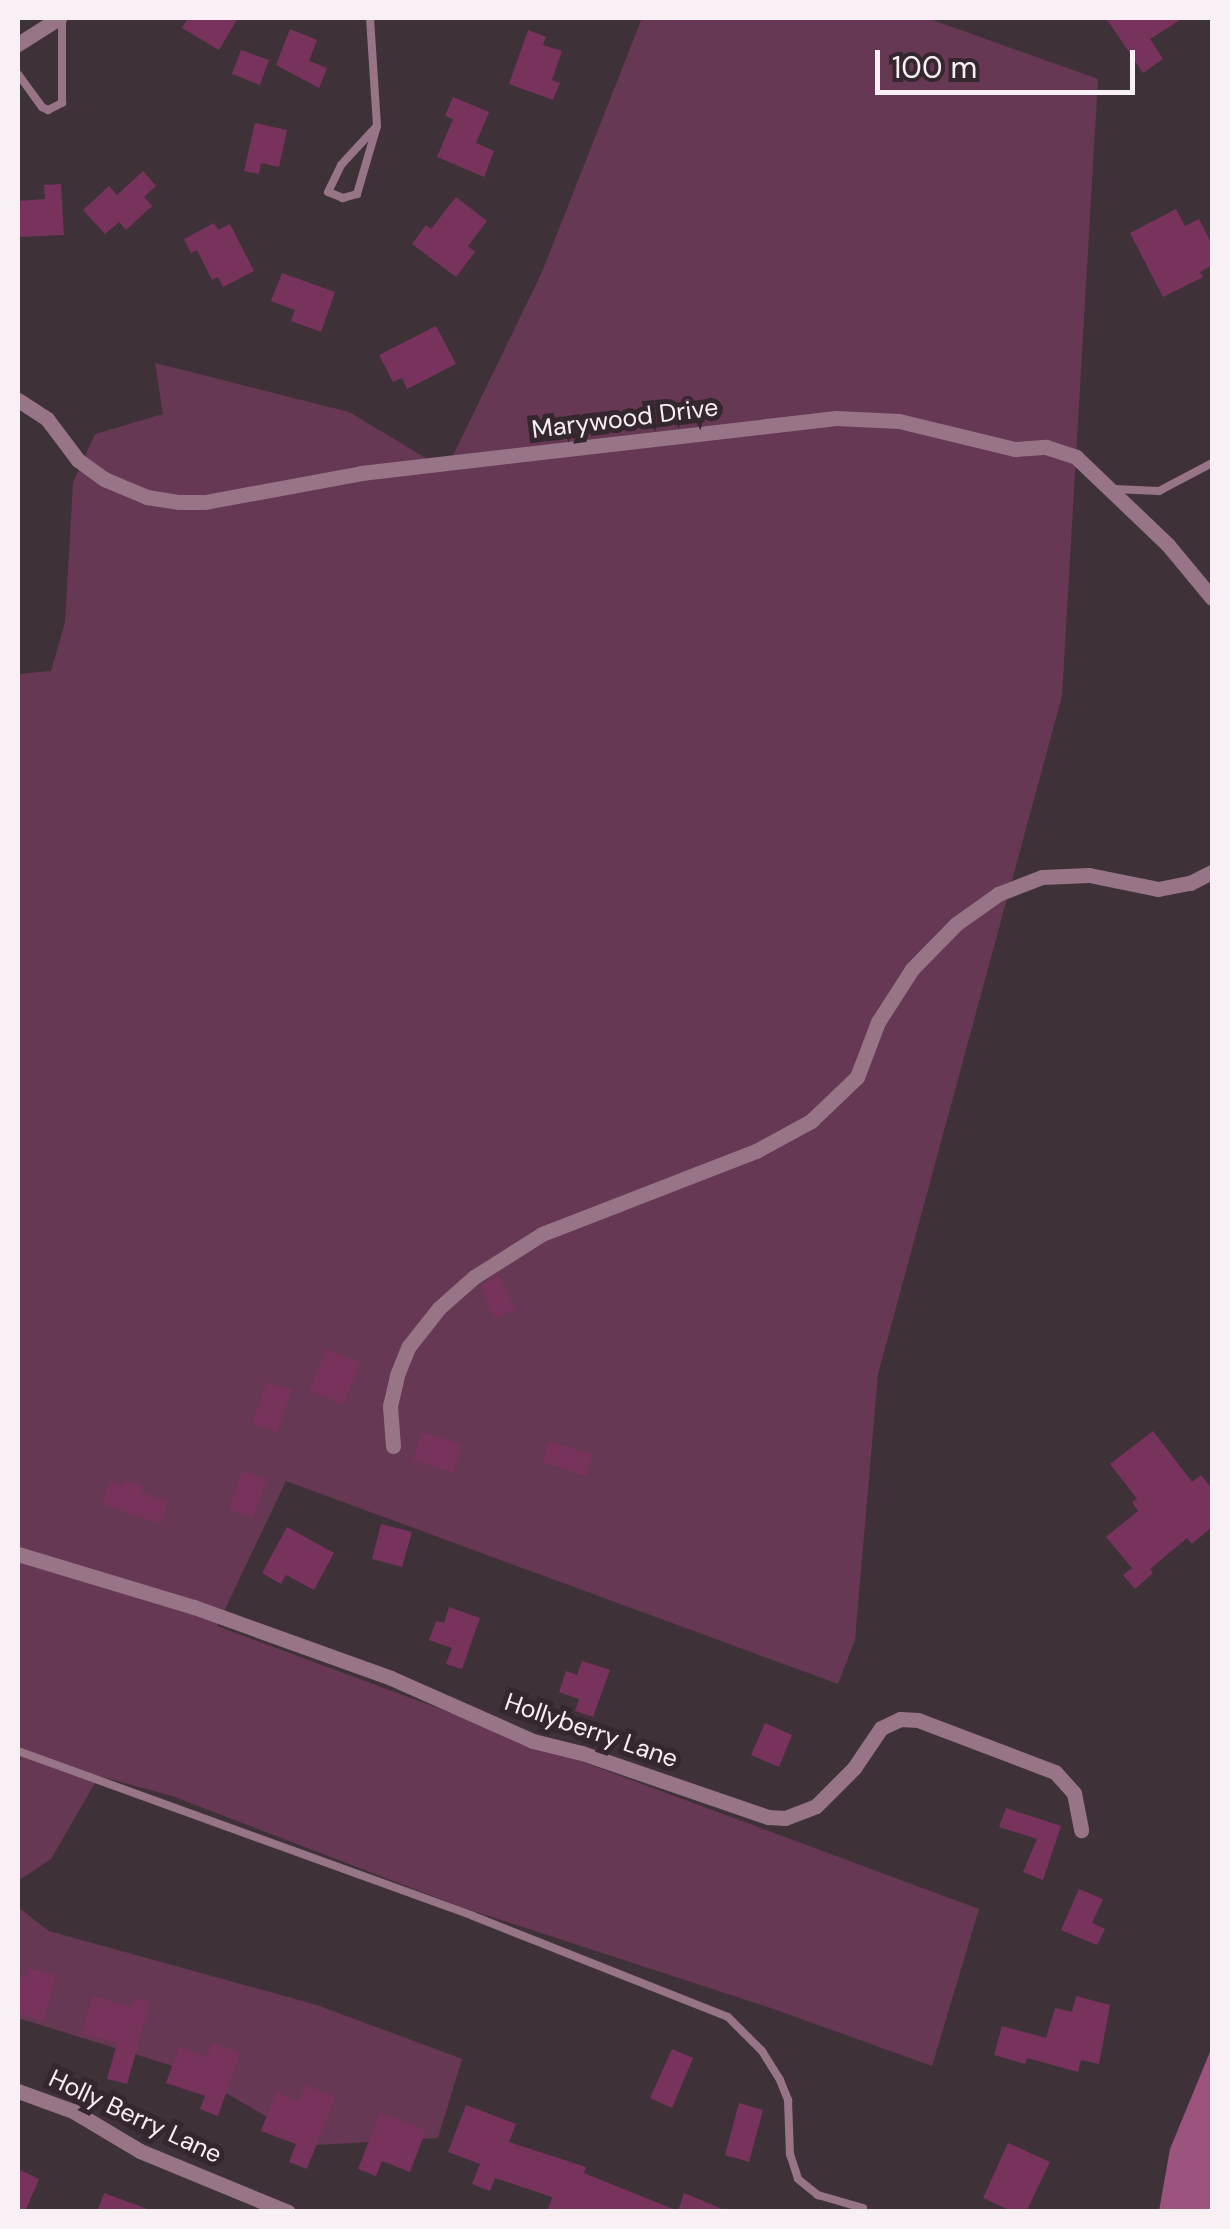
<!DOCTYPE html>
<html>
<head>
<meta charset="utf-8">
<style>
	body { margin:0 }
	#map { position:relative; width:1230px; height:2229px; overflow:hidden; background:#3f3138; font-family:"DM Sans",sans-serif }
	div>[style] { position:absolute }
	.green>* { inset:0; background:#673853 }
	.water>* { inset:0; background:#9c547e }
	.building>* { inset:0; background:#78335d }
	.lane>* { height:8px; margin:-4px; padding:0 4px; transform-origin:4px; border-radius:4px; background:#977587 }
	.street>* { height:15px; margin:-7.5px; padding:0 7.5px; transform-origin:7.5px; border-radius:7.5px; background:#977587 }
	span { translate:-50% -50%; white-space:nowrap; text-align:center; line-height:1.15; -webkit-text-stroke:10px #34272e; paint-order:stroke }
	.street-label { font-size:25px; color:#f9f0f5 }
	.frame { position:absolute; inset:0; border:20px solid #f9f0f5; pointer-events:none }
	.scale { position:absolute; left:875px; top:50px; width:260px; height:45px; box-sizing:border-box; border:5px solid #f9f0f5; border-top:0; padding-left:12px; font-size:30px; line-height:35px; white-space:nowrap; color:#f9f0f5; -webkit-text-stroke:8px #34272e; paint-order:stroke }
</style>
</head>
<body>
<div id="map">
	<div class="green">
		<i style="clip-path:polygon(642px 18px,927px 18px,1098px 79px,1062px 696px,878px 1374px,855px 1640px,838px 1684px,286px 1481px,217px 1626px,979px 1909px,932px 2066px,768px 2007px,461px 1907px,172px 1796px,99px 1776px,51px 1859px,18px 1881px,18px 674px,51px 671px,65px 622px,73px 483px,95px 434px,163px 414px,155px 363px,349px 412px,446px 470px,542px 272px)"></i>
		<i style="clip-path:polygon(18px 1907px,49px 1931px,317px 2005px,462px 2059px,438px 2138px,316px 2145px,186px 2070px,18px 2018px)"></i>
	</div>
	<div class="water">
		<i style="clip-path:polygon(1212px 2047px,1212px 2211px,1159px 2211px,1170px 2149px)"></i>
	</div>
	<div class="building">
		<i style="clip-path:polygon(188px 18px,238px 18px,219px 50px,182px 28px)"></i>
		<i style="clip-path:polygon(1106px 18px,1183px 18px,1150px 39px,1163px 59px,1143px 73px)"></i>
		<i style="clip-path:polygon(290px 29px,317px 40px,309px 61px,327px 68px,319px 88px,276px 65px)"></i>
		<i style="clip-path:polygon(528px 30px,546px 37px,543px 45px,562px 51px,552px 80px,560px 83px,553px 100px,509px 84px)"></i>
		<i style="clip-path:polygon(241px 50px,269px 60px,260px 85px,232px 74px)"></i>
		<i style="clip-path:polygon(453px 97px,489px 112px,476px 143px,494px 151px,484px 177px,437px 157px,453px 119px,445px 116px)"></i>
		<i style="clip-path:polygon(255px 123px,287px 130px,279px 167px,261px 163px,259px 174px,244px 171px)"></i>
		<i style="clip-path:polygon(143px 171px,156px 186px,144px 197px,152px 206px,126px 230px,119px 222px,105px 234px,83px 210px,109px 186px,117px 195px)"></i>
		<i style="clip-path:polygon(61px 184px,64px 235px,18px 237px,18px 201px,45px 199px,44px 185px)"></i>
		<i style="clip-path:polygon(456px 197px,487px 221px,468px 246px,475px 252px,456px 277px,412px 244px,426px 225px,431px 229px)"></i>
		<i style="clip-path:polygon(1176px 209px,1185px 226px,1199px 219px,1212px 245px,1212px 265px,1200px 272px,1203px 277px,1163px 297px,1130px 233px)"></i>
		<i style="clip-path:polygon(214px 223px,218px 230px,230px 224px,254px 271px,223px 287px,218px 277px,212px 280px,197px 250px,191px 253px,184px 239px)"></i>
		<i style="clip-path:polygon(282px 273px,335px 292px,321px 332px,291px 321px,295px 310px,271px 301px)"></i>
		<i style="clip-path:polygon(436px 326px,456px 364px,407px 389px,402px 378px,393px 382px,379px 355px)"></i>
		<i style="clip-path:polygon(498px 1275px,515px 1309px,495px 1318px,480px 1287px)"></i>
		<i style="clip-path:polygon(327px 1349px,360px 1363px,343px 1405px,309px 1390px)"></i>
		<i style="clip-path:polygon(267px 1382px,292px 1390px,277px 1432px,252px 1423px)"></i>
		<i style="clip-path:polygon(1153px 1431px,1192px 1482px,1201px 1475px,1212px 1489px,1212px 1527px,1192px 1544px,1187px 1538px,1150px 1569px,1153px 1573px,1135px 1589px,1123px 1575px,1132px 1568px,1106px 1537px,1138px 1511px,1132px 1502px,1137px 1499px,1110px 1464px)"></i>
		<i style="clip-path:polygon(422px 1432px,462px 1444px,453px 1473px,413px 1460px)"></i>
		<i style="clip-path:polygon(549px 1441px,593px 1455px,586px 1476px,542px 1462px)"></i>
		<i style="clip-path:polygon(242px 1471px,267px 1479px,253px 1518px,229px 1509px)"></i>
		<i style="clip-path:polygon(126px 1480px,143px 1486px,140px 1492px,168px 1502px,160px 1524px,102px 1504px,110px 1481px,124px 1486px)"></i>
		<i style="clip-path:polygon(381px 1524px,412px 1532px,402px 1567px,372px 1559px)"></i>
		<i style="clip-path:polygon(287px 1527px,334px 1553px,314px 1590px,286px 1575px,281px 1584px,262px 1573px)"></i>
		<i style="clip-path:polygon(449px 1607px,480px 1618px,462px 1669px,446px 1664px,452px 1648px,429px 1640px,436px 1621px,444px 1623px)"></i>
		<i style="clip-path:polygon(582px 1661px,610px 1670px,593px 1717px,575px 1711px,579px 1699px,559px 1692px,566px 1671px,577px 1675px)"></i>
		<i style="clip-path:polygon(765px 1723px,792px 1735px,779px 1767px,751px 1755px)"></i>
		<i style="clip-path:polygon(1006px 1808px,1061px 1826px,1043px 1880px,1023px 1872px,1037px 1839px,999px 1827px)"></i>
		<i style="clip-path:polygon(1079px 1889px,1103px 1899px,1092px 1923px,1105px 1929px,1097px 1945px,1061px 1930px)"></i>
		<i style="clip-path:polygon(29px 1968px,56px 1976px,44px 2021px,18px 2013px,18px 1975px,26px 1978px)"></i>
		<i style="clip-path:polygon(93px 1996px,131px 2007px,134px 1998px,150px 2002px,127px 2084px,107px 2079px,117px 2043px,82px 2034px)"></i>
		<i style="clip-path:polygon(1076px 1996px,1110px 2005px,1099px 2064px,1081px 2060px,1078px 2072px,1027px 2058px,1025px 2064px,994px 2055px,1002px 2026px,1046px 2038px,1055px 2008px,1072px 2012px)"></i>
		<i style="clip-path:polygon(212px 2043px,240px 2053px,218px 2116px,200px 2109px,205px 2096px,166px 2083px,179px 2047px,207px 2057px)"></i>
		<i style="clip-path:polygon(672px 2049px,693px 2058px,672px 2108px,650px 2098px)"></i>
		<i style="clip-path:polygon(306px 2085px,335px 2097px,307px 2169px,289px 2162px,296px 2144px,261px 2131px,276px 2092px,299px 2101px)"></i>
		<i style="clip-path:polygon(739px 2103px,763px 2110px,749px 2162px,725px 2155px)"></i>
		<i style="clip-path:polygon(466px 2105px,516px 2124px,509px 2142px,586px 2167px,584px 2173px,678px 2211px,684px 2193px,729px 2212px,547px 2212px,552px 2197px,495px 2178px,490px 2191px,472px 2184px,480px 2164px,448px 2152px)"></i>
		<i style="clip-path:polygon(380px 2112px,426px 2130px,410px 2172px,382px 2161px,376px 2176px,358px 2169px)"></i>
		<i style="clip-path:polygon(1008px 2143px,1050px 2162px,1026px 2212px,1013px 2212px,983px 2198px)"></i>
		<i style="clip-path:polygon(18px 2169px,39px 2179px,25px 2212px,18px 2212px)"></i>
		<i style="clip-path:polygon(104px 2193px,150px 2210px,150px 2212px,97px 2212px)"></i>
	</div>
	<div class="lane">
		<i style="left:370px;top:18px;width:108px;rotate:86.3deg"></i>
		<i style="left:18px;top:74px;width:41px;rotate:54deg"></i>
		<i style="left:42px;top:107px;width:7px;rotate:27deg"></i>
		<i style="left:48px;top:110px;width:16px;rotate:-27deg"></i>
		<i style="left:62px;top:103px;width:85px;rotate:-90deg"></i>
		<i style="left:377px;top:126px;width:71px;rotate:106.4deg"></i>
		<i style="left:357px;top:194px;width:15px;rotate:164deg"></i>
		<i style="left:343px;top:198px;width:16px;rotate:-158deg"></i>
		<i style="left:328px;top:192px;width:30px;rotate:-64deg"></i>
		<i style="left:341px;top:165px;width:53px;rotate:-47.3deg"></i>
		<i style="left:1114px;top:489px;width:45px;rotate:2.5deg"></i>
		<i style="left:1159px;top:491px;width:60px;rotate:-27.8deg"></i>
		<i style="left:18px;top:1751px;width:484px;rotate:19.9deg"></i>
		<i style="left:473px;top:1916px;width:274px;rotate:21.6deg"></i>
		<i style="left:728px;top:2017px;width:48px;rotate:45deg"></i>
		<i style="left:762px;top:2051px;width:34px;rotate:58deg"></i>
		<i style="left:780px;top:2080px;width:22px;rotate:68deg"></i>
		<i style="left:788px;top:2100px;width:54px;rotate:87.9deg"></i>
		<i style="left:790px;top:2154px;width:26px;rotate:72deg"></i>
		<i style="left:798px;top:2179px;width:26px;rotate:39deg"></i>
		<i style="left:818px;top:2195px;width:47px;rotate:16.1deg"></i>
	</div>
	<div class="street">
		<i style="left:18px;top:44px;width:49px;rotate:-32.4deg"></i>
		<i style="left:18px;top:400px;width:35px;rotate:33deg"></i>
		<i style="left:47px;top:419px;width:51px;rotate:52.9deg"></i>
		<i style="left:78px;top:460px;width:32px;rotate:36deg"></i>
		<i style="left:104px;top:479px;width:47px;rotate:22.7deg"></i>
		<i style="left:147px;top:497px;width:31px;rotate:9deg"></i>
		<i style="left:178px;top:502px;width:27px"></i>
		<i style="left:205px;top:502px;width:159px;rotate:-10.5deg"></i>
		<i style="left:361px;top:473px;width:478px;rotate:-6.6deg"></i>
		<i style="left:836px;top:418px;width:63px;rotate:2.7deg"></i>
		<i style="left:899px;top:421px;width:119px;rotate:13.6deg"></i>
		<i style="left:1015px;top:449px;width:31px;rotate:-4deg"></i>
		<i style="left:1046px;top:447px;width:32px;rotate:18deg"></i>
		<i style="left:1076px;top:457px;width:127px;rotate:43.7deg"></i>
		<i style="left:1168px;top:545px;width:69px;rotate:50.3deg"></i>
		<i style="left:393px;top:1446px;width:40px;rotate:-94.3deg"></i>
		<i style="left:390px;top:1406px;width:32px;rotate:-77deg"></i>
		<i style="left:397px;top:1375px;width:31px;rotate:-68deg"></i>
		<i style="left:409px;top:1346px;width:48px;rotate:-51.7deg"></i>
		<i style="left:439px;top:1308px;width:47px;rotate:-41.5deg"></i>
		<i style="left:474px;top:1277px;width:80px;rotate:-32.3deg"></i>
		<i style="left:542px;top:1234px;width:230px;rotate:-21.2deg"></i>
		<i style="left:756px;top:1151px;width:63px;rotate:-28.6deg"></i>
		<i style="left:811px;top:1121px;width:64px;rotate:-43.7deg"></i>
		<i style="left:857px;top:1077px;width:59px;rotate:-69.1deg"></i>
		<i style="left:878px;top:1022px;width:63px;rotate:-57.3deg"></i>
		<i style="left:912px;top:969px;width:63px;rotate:-45.6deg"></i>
		<i style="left:956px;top:924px;width:52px;rotate:-35.5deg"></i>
		<i style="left:998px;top:894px;width:47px;rotate:-21.1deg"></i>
		<i style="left:1042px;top:877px;width:47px;rotate:-2.4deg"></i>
		<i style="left:1089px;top:875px;width:70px;rotate:11.5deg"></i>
		<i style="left:1158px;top:889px;width:33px;rotate:-11deg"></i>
		<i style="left:1190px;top:883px;width:25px;rotate:-27deg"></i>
		<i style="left:18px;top:1554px;width:184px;rotate:16.8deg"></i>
		<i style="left:194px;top:1607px;width:209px;rotate:19.8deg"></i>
		<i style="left:391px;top:1678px;width:155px;rotate:23.9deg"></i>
		<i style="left:533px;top:1741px;width:50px;rotate:13.8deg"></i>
		<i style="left:582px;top:1753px;width:197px;rotate:19deg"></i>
		<i style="left:768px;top:1817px;width:17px;rotate:3deg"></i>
		<i style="left:785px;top:1818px;width:33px;rotate:-21deg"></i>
		<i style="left:816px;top:1806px;width:54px;rotate:-45deg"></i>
		<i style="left:854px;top:1768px;width:48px;rotate:-56deg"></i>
		<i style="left:881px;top:1728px;width:21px;rotate:-25deg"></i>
		<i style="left:900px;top:1719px;width:18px;rotate:3deg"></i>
		<i style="left:918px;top:1720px;width:147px;rotate:20.8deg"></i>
		<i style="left:1055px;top:1772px;width:28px;rotate:48deg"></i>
		<i style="left:1074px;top:1793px;width:38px;rotate:79deg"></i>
		<i style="left:18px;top:2091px;width:59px;rotate:20deg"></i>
		<i style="left:73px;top:2111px;width:78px;rotate:30.8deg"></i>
		<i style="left:140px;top:2151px;width:160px;rotate:22.4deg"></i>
	</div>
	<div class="street-label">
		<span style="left:625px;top:419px;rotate:-7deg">Marywood Drive</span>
		<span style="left:591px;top:1731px;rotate:19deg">Hollyberry Lane</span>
		<span style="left:135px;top:2117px;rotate:25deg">Holly Berry Lane</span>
	</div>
	<div class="frame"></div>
	<div class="scale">100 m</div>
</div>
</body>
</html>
